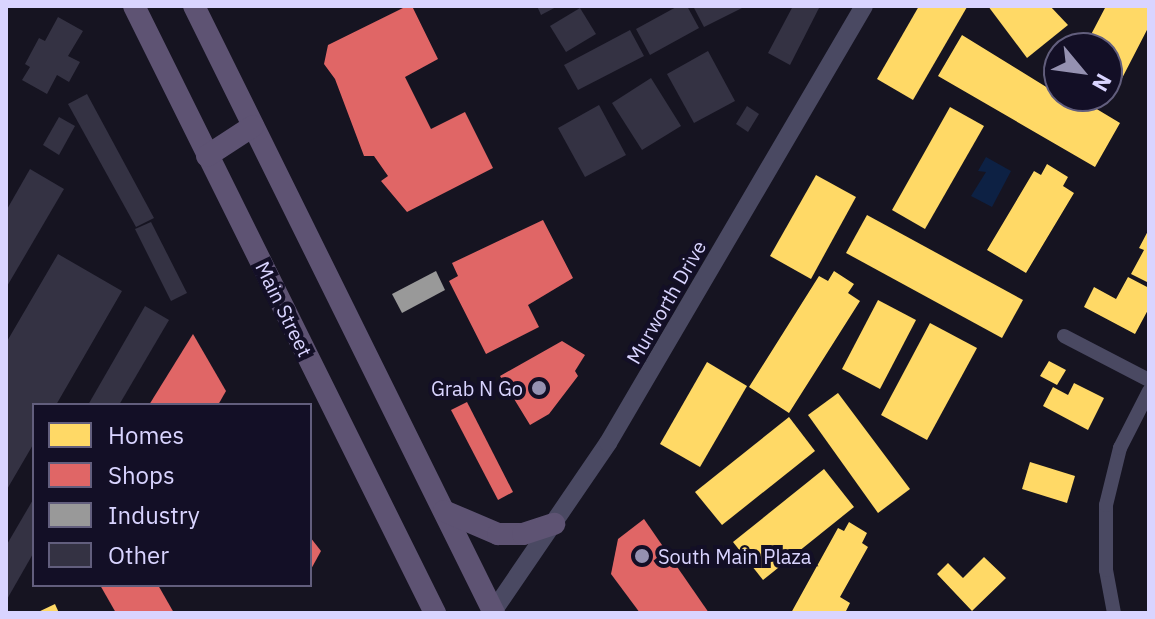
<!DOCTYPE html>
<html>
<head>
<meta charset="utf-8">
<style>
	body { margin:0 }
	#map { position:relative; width:1155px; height:619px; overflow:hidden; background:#161421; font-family:"IBM Plex Sans",sans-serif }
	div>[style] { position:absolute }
	.water>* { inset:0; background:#0d2144 }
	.homes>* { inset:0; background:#ffd966 }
	.shops>* { inset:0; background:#e06666 }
	.industry>* { inset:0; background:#999 }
	.building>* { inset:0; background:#343243 }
	.minor>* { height:14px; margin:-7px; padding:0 7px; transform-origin:7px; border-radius:7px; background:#4a4962 }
	.tertiary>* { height:18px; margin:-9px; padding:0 9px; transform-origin:9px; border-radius:9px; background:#4a4962 }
	.primary>* { height:22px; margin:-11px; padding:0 11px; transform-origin:11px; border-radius:11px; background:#5e5373 }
	.dots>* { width:22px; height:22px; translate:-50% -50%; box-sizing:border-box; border:4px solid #130f26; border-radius:50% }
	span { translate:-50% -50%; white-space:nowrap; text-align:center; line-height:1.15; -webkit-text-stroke:8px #130f26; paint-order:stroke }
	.street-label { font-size:20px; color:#d9d4ff }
	.poi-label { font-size:20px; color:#d9d4ff }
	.right { translate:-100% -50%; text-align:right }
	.left { translate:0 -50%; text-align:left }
	.frame { position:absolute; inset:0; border:8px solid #d9d4ff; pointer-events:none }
	.legend { position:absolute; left:32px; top:403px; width:280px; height:184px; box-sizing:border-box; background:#130f26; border:2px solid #625e7d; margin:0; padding:10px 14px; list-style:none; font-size:24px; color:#d9d4ff }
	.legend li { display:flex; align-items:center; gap:16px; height:40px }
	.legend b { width:40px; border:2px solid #625e7d }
	.north { position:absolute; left:1043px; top:32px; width:80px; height:80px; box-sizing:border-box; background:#130f26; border:2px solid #625e7d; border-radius:50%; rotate:119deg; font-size:22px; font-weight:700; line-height:32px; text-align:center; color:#d9d4ff }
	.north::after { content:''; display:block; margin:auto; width:28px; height:36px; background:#9591b1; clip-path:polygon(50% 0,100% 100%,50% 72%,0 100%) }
</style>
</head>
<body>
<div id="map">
	<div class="water">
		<i style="clip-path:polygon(986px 157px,1011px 171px,992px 207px,971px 196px,986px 172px,978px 171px)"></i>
	</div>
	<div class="homes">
		<i style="clip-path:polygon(919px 6px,967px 7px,913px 100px,877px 79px)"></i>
		<i style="clip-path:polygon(988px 6px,1050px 6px,1068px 25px,1027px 58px)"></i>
		<i style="clip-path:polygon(1106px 6px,1149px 6px,1149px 26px,1117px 88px,1107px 82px,1107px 48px,1084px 48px)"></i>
		<i style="clip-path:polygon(962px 35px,1056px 93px,1059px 88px,1059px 96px,1075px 96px,1120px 123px,1095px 167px,938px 76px)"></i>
		<i style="clip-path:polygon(950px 107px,984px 126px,925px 229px,892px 210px)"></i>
		<i style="clip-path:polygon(1047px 164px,1068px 177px,1063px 186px,1074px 193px,1026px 273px,987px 250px,1034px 171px,1041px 175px)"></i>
		<i style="clip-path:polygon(816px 175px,856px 197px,811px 279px,770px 256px)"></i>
		<i style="clip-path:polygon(867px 215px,1023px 300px,1002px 338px,846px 253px)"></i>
		<i style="clip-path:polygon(1149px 229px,1149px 283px,1131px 274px,1144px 250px,1139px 248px)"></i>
		<i style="clip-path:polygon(834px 271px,854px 284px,848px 293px,860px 301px,789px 413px,749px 387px,819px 276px,828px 281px)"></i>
		<i style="clip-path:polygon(1128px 277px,1149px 288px,1149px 308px,1135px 334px,1084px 307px,1094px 287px,1116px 299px)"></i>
		<i style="clip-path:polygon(878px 300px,916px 320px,880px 389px,842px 369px)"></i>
		<i style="clip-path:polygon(930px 323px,977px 348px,927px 440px,881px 415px)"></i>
		<i style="clip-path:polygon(1049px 361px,1066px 370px,1057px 385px,1040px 376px)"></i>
		<i style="clip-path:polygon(707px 362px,747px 386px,700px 467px,660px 444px)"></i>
		<i style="clip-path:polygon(1074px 383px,1104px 398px,1088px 430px,1043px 406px,1053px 387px,1068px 395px)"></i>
		<i style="clip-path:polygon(838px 393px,910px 489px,878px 513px,808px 415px)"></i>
		<i style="clip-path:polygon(789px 417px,815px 451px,722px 525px,695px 492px)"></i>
		<i style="clip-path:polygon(1030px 462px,1075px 476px,1067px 503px,1022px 489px)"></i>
		<i style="clip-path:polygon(824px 469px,854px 507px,763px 580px,733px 542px)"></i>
		<i style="clip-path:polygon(849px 522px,867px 533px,862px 543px,868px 547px,840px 597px,850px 603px,845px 613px,791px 613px,838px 528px,844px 531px)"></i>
		<i style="clip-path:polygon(984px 557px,1006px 578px,972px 611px,937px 574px,948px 563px,963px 578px)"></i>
		<i style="clip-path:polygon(55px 604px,59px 613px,36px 613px)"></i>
	</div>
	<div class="shops">
		<i style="clip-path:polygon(407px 6px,412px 6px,438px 59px,405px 77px,431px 129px,465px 112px,493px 168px,407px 212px,381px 181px,388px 176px,374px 156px,364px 156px,335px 79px,324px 64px,328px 45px)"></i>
		<i style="clip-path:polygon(543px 220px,573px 278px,528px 305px,539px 327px,486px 354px,449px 281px,458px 276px,452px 263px)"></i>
		<i style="clip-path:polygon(193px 334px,226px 391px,218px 405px,149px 405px)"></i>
		<i style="clip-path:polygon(562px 341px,585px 355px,575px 371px,578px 376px,549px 414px,530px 425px,500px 376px)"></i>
		<i style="clip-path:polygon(467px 402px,513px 492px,498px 500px,451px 410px)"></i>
		<i style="clip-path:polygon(644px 519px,709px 613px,640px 613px,611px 574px,618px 539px)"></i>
		<i style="clip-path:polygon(310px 537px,321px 551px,310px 571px)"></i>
		<i style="clip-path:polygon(100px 585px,158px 585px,174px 613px,116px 613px)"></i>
	</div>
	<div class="industry">
		<i style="clip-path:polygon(436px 271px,445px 290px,402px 313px,392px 294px)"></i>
	</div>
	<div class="building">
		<i style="clip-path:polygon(537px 6px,558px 6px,541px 15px)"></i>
		<i style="clip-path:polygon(678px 6px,687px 6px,699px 28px,650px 55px,636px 29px)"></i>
		<i style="clip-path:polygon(693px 6px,746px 6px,704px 27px)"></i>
		<i style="clip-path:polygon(793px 6px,820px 6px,790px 65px,768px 53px)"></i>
		<i style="clip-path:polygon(580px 8px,596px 34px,566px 52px,550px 26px)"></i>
		<i style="clip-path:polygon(58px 17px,83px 31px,68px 56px,80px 62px,69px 82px,57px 75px,47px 94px,22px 80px,30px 67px,25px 64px,39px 38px,45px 41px)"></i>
		<i style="clip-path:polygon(630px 30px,644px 56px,578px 90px,564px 65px)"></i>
		<i style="clip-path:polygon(708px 51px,735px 101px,694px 123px,667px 74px)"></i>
		<i style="clip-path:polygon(651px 78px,681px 126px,642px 150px,612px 103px)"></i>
		<i style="clip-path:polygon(87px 94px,154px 218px,136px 227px,68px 104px)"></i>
		<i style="clip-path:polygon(599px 105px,626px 155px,585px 177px,558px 128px)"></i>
		<i style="clip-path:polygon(747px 106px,759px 114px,748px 132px,736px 124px)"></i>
		<i style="clip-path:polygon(59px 117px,75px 126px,59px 155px,43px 145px)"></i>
		<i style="clip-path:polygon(30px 169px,64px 189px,6px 288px,6px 211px)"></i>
		<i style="clip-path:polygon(151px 222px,187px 293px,171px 301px,135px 229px)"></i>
		<i style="clip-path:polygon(58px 254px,122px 291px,56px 405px,34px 405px,34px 443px,6px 491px,6px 343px)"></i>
		<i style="clip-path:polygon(145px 306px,169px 320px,119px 405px,88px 405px)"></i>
		<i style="clip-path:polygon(34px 498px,34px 552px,6px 601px,6px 546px)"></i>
	</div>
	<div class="minor">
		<i style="left:1064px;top:336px;width:96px;rotate:27.4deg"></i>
		<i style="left:1114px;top:613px;width:44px;rotate:-100.5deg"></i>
		<i style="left:1106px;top:570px;width:65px;rotate:-90deg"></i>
		<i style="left:1106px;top:505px;width:59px;rotate:-76.2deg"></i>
		<i style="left:1120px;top:448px;width:64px;rotate:-63deg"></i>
	</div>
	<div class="tertiary">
		<i style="left:492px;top:613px;width:206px;rotate:-55.7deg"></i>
		<i style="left:608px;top:443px;width:506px;rotate:-59.64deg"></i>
	</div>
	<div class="primary">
		<i style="left:134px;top:6px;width:678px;rotate:63.62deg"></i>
		<i style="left:194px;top:6px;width:677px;rotate:63.7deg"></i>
		<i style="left:207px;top:156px;width:55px;rotate:-33.1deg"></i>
		<i style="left:444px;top:511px;width:59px;rotate:23.1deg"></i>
		<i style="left:498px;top:534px;width:25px"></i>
		<i style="left:523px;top:534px;width:33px;rotate:-18deg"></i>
	</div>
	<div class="dots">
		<i style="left:539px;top:388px;background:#9591b1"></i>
		<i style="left:642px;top:556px;background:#9591b1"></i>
	</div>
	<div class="street-label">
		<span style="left:666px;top:302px;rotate:-60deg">Murworth Drive</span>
		<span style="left:284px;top:309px;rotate:64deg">Main Street</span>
	</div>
	<div class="poi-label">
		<span class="right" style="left:523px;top:388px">Grab N Go</span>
		<span class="left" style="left:658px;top:556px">South Main Plaza</span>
	</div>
	<div class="frame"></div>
	<ul class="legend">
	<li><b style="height:22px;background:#ffd966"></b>Homes</li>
	<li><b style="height:22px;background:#e06666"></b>Shops</li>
	<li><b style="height:22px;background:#999"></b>Industry</li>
	<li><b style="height:22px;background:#343243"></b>Other</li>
	</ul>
	<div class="north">N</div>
</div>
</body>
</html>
